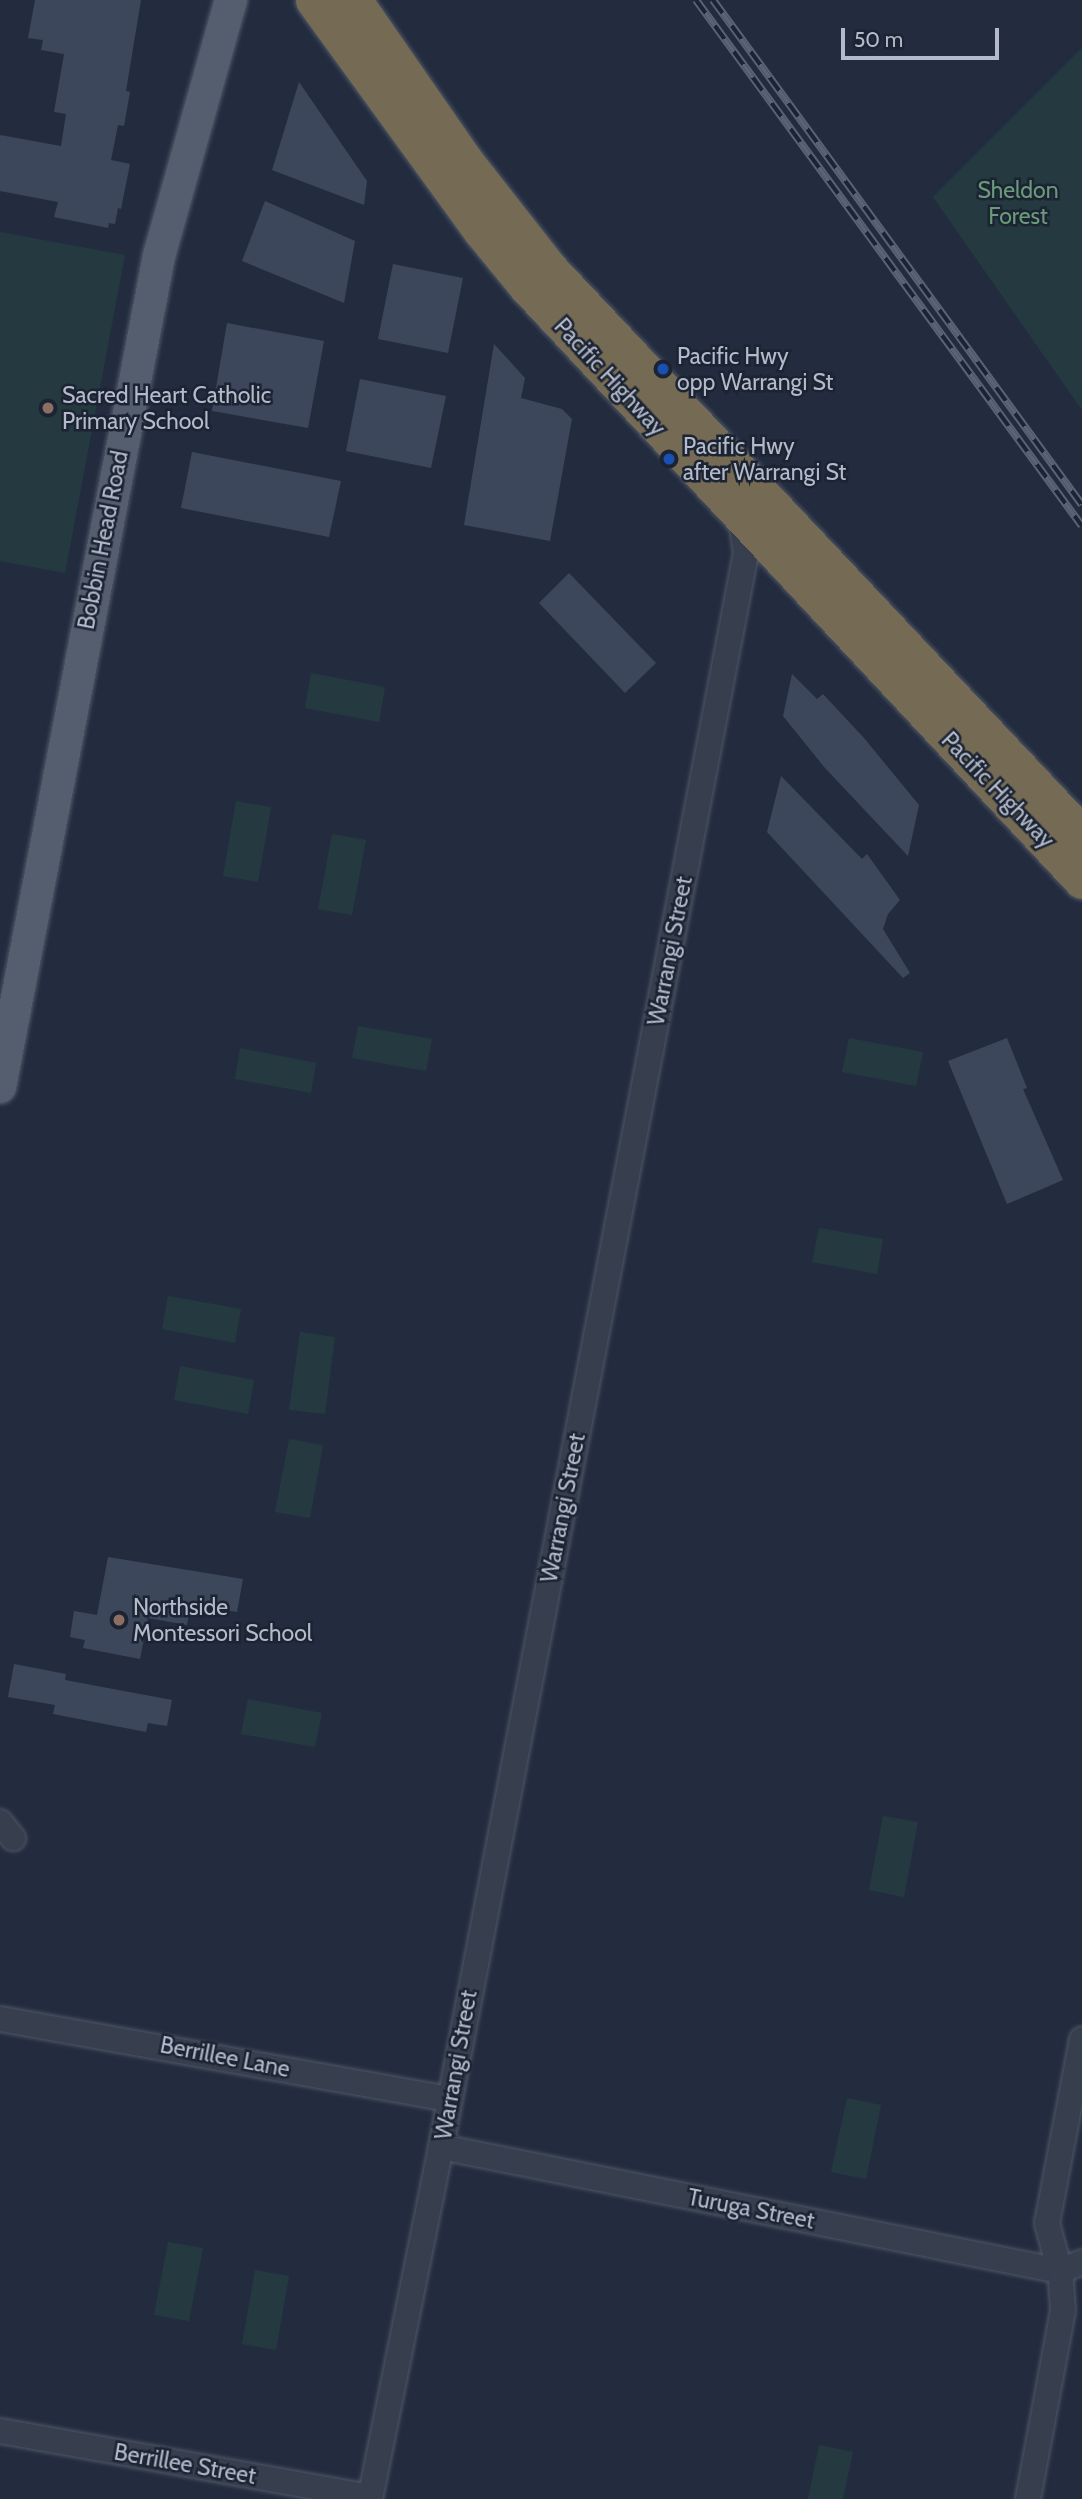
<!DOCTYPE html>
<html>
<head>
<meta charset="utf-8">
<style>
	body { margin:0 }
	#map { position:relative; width:1082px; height:2499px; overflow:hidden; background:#232c3f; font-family:Cabin,sans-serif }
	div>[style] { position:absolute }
	.green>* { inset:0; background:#253a40 }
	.building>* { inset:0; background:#3d475c }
	.roads { filter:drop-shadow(0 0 2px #4f5766) drop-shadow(0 0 2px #4f5766) }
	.minor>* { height:24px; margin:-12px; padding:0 12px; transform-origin:12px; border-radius:12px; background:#373f4e }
	.major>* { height:32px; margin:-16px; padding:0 16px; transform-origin:16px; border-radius:16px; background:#555e6f }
	.highway>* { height:37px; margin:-18.5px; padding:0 18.5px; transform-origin:18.5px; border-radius:18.5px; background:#756b54 }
	.rail>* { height:8px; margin-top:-4px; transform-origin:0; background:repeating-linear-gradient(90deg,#1c2433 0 16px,#596276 0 32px); box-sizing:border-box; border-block:2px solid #596276 }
	.dots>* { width:19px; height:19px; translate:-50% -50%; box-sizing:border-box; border:4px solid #1c2433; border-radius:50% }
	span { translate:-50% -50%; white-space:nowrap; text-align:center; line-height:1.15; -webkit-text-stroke:5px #1c2433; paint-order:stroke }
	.park-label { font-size:23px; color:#699b79 }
	.poi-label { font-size:23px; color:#b3bac9 }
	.left { translate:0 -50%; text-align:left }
	.street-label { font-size:23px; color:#b3bac9 }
	.scale { position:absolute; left:841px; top:28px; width:158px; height:32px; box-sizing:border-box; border:4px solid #b3bac9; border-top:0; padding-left:9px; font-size:21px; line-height:24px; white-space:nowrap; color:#b3bac9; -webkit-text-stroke:5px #1c2433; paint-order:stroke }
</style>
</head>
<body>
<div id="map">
	<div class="green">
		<i style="clip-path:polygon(1082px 48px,1082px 410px,933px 197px)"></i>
		<i style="clip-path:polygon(0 232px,125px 255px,65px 573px,0 561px)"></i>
		<i style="clip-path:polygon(311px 673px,385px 687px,379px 722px,305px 708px)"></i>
		<i style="clip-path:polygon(236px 801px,271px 807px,258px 882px,223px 876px)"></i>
		<i style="clip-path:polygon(332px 834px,366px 840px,352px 915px,318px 909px)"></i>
		<i style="clip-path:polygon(358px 1026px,432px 1039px,426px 1071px,352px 1058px)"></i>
		<i style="clip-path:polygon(849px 1038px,923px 1052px,916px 1086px,842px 1072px)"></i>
		<i style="clip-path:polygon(240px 1048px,316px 1063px,311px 1093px,235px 1079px)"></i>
		<i style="clip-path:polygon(819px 1228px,883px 1239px,877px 1274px,812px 1262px)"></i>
		<i style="clip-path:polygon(168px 1296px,241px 1309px,235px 1343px,162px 1329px)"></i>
		<i style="clip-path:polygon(300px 1332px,335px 1337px,325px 1414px,289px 1410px)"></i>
		<i style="clip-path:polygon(180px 1366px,254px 1380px,248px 1414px,174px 1400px)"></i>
		<i style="clip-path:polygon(289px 1439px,323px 1445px,310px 1518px,275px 1512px)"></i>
		<i style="clip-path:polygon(248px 1699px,322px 1713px,315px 1747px,241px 1734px)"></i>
		<i style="clip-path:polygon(883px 1816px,918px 1822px,904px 1897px,869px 1890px)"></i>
		<i style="clip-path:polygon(847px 2098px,881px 2105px,866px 2179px,831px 2172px)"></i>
		<i style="clip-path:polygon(168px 2242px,203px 2248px,189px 2321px,154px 2315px)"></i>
		<i style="clip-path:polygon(255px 2270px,289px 2276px,276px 2350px,242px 2344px)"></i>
		<i style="clip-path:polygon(819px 2445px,853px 2452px,843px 2499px,808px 2499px)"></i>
	</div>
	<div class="building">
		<i style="clip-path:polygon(35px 0,141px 0,126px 91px,130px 92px,124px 126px,118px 125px,111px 160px,130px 164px,121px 209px,118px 208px,115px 224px,109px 223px,108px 228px,54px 217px,58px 202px,0 191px,0 135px,61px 146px,66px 114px,54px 112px,64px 54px,41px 50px,43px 40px,28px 38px)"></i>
		<i style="clip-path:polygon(299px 82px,367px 181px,364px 205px,272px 170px)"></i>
		<i style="clip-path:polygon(265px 201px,355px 241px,344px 303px,242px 261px)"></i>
		<i style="clip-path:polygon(393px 264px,463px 278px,448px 353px,378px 339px)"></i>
		<i style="clip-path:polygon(227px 323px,324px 341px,308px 428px,212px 411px)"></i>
		<i style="clip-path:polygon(494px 344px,525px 378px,521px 398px,562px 409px,572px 419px,550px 541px,464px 525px)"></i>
		<i style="clip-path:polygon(360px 379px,446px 396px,431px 468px,346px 451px)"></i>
		<i style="clip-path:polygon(192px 452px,341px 481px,329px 537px,181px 508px)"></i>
		<i style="clip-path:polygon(569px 573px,656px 663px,625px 693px,539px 603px)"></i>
		<i style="clip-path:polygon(792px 674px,817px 699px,823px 694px,864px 738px,919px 805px,908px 856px,825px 768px,783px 716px)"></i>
		<i style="clip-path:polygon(781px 776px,862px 859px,867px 854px,900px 900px,888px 914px,883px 929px,910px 973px,903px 978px,767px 832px)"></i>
		<i style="clip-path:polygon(1007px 1038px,1027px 1088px,1023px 1089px,1063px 1180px,1007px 1204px,948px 1061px)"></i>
		<i style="clip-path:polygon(108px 1557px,243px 1579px,237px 1612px,191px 1604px,187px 1625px,148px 1618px,140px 1659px,83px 1648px,85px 1640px,70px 1637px,74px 1611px,97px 1615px)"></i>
		<i style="clip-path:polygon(14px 1664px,66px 1674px,65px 1680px,172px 1700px,167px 1726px,148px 1723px,146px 1732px,53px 1714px,55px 1705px,8px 1697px)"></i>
	</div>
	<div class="roads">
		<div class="minor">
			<i style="left:0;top:1822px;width:21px;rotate:51deg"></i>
			<i style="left:0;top:2019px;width:456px;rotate:10.1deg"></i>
			<i style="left:441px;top:2147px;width:631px;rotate:11.33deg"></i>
			<i style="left:1060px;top:2271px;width:24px;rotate:-22deg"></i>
			<i style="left:0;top:2431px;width:376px;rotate:10.1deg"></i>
			<i style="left:370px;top:2499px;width:359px;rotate:-78.6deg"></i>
			<i style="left:441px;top:2147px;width:1623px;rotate:-79.17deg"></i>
			<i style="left:746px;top:553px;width:36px;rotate:-99deg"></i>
			<i style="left:1028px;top:2499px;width:192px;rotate:-79.5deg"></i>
			<i style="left:1063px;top:2310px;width:39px;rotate:-94deg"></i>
			<i style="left:1060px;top:2271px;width:50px;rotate:-105.2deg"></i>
			<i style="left:1047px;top:2223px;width:187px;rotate:-79.2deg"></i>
		</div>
		<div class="major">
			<i style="left:0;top:1087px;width:846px;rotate:-79.17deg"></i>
			<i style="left:159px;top:256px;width:266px;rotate:-74.3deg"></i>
		</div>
		<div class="highway">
			<i style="left:314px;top:0;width:286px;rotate:54deg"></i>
			<i style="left:482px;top:231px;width:71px;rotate:50.7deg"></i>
			<i style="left:527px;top:286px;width:813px;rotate:46.94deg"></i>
			<i style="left:353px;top:0;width:198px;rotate:55.3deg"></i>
			<i style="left:466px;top:163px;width:136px;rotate:51.9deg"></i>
			<i style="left:550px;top:270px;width:776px;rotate:46.72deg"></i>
		</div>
	</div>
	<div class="rail">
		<i style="left:696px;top:0;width:652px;rotate:53.73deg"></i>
		<i style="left:713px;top:0;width:625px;rotate:53.84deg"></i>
	</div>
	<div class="dots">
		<i style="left:663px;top:369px;background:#1a4fb4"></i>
		<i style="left:48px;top:408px;background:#8d6e63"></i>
		<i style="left:669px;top:459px;background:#1a4fb4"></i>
		<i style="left:119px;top:1620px;background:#8d6e63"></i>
	</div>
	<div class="park-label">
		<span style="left:1018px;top:203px">Sheldon<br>Forest</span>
	</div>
	<div class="poi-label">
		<span class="left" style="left:677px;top:369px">Pacific Hwy<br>opp Warrangi St</span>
		<span class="left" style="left:62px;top:408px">Sacred Heart Catholic<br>Primary School</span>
		<span class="left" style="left:683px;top:459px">Pacific Hwy<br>after Warrangi St</span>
		<span class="left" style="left:133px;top:1620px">Northside<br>Montessori School</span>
	</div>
	<div class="street-label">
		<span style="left:610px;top:377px;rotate:47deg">Pacific Highway</span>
		<span style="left:103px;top:540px;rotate:-79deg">Bobbin Head Road</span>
		<span style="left:998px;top:790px;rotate:46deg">Pacific Highway</span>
		<span style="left:670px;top:951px;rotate:-79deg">Warrangi Street</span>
		<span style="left:563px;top:1508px;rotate:-79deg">Warrangi Street</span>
		<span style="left:225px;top:2057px;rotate:11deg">Berrillee Lane</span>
		<span style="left:456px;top:2065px;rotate:-80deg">Warrangi Street</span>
		<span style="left:751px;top:2209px;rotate:11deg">Turuga Street</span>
		<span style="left:185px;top:2464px;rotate:10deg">Berrillee Street</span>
	</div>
	<div class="scale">50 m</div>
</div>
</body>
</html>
